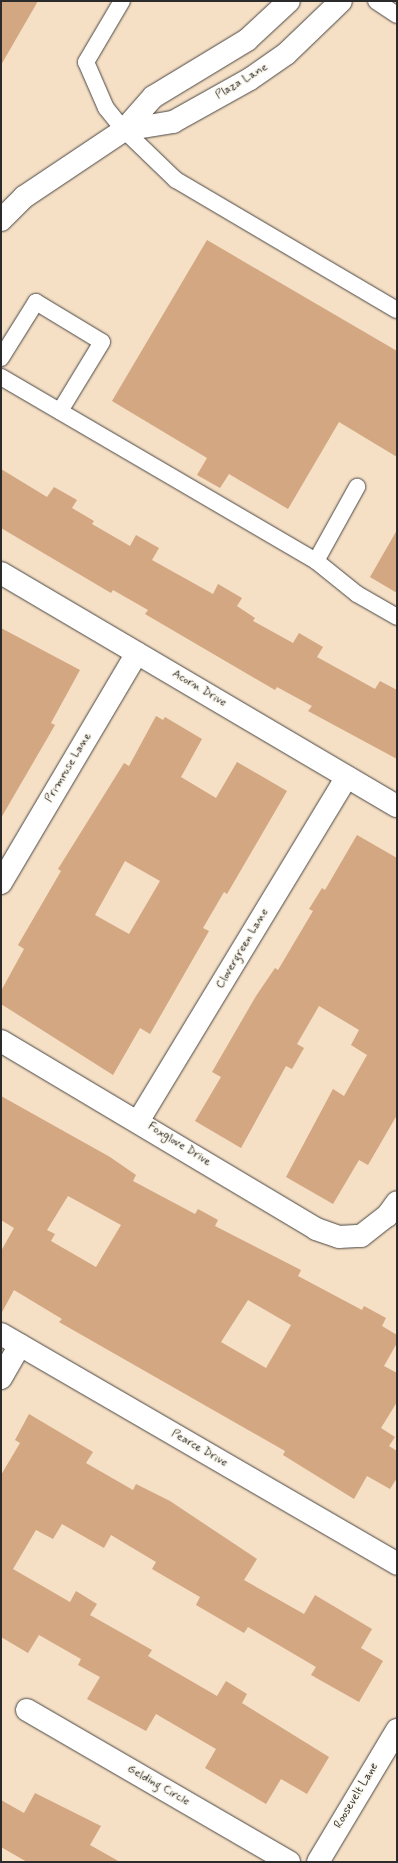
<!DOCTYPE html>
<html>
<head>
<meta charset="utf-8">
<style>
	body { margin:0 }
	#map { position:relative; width:398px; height:1863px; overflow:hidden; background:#f5dfc5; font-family:Mynerve,sans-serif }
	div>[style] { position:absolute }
	.building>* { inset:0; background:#d2a781 }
	.roads { filter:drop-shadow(0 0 1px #494642) drop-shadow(0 0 1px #494642) }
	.service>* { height:16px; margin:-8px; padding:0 8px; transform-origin:8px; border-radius:8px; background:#fff }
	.minor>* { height:22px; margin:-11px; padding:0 11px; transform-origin:11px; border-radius:11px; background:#fff }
	.tertiary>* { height:22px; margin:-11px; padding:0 11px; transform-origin:11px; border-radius:11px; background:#fff }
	span { translate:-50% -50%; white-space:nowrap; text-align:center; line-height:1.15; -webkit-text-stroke:3px #fbf7ec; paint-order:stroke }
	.street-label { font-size:12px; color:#2b2b2b }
	.frame { position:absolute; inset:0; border:2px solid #2b2b2b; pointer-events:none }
</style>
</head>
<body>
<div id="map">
	<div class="building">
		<i style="clip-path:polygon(1px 1px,38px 1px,1px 65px)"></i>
		<i style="clip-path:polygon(207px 240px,397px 351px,397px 457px,339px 422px,288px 509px,229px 474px,220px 488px,197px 475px,207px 458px,112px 401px)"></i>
		<i style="clip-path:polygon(1px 469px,47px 497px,54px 487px,77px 500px,72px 508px,94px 521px,92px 524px,130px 546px,136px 535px,159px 548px,152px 560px,213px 594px,218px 584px,242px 598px,237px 606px,255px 618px,253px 621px,293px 643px,299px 633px,323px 647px,317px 657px,375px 689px,380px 681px,397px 690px,397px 759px,308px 711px,312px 706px,277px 687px,275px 690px,145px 614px,148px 610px,113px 590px,111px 593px,1px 528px)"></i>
		<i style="clip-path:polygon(397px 530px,397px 593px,370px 577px)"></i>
		<i style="clip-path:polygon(1px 628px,80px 670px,51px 723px,55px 725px,1px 818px)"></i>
		<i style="clip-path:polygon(evenodd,156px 716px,163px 720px,165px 717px,202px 739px,181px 777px,216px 798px,237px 762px,287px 791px,227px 894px,224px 892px,203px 928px,209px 931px,150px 1034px,140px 1028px,113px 1075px,1px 1004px,1px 991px,24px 949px,18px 945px,61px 871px,58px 869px,124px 763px,129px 766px,156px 716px,125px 861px,160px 881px,129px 934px,95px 915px,125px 861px)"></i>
		<i style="clip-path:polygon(357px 835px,397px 858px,397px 1115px,368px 1165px,359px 1160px,333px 1204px,286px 1177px,333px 1089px,344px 1096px,367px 1055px,351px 1045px,359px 1030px,319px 1006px,297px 1044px,304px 1048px,292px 1069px,286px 1066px,241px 1148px,195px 1121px,221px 1077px,212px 1072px,256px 996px,275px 968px,278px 970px,313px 911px,309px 909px,322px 888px,325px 890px)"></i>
		<i style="clip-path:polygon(evenodd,1px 1096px,110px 1157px,136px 1175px,133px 1181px,195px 1214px,198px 1209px,218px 1220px,215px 1226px,301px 1270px,298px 1276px,362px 1310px,364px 1306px,386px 1318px,382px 1326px,397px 1335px,397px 1343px,384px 1366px,397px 1373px,397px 1402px,381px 1428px,395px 1437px,389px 1446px,397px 1451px,397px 1478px,390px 1489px,367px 1476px,354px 1499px,283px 1455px,285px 1451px,271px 1443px,59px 1322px,62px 1319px,14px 1290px,1px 1314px,1px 1251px,14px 1228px,1px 1220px,1px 1096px,68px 1196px,121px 1225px,96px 1267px,51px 1241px,55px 1234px,47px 1230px,68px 1196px,1px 1096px,248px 1300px,291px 1325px,266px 1368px,221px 1342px,248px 1300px)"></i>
		<i style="clip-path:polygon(29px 1414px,93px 1452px,86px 1463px,133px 1490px,136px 1484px,170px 1501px,257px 1559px,244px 1580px,304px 1614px,315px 1595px,372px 1629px,361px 1648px,383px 1661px,359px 1702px,311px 1675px,316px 1667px,248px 1627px,244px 1633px,196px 1605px,200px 1597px,152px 1569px,156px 1562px,111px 1535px,104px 1548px,62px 1524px,53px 1539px,36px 1530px,13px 1569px,70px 1602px,76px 1591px,97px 1604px,90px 1615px,152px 1650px,148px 1656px,217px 1696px,226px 1681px,247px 1694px,242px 1703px,329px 1757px,307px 1794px,281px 1779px,266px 1804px,205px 1768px,216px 1749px,156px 1714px,146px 1731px,87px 1699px,100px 1677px,78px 1665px,81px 1659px,39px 1635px,28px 1653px,1px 1637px,1px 1475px,20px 1443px,15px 1440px)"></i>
		<i style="clip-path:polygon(35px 1793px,101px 1826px,90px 1845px,120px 1862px,27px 1862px,1px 1847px,1px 1800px,24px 1813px)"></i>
	</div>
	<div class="roads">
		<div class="service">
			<i style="left:122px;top:1px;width:71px;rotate:120.5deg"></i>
			<i style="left:86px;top:62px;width:50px;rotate:66.5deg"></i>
			<i style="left:106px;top:108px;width:28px;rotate:51deg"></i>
			<i style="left:124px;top:130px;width:72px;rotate:43.9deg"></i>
			<i style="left:176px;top:180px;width:256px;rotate:30.5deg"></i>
			<i style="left:376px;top:1px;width:25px;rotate:34deg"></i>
			<i style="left:1px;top:358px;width:66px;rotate:-58deg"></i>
			<i style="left:36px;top:302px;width:77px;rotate:31.2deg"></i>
			<i style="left:102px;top:342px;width:81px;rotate:121.3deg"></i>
			<i style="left:1px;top:377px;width:365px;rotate:30.3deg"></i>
			<i style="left:316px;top:561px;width:53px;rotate:38.8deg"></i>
			<i style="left:357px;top:594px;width:46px;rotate:29.9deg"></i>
			<i style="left:316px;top:561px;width:85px;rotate:-61deg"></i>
		</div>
		<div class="minor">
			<i style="left:1px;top:573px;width:459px;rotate:30.5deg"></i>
			<i style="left:1px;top:883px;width:267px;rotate:-59.4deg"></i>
			<i style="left:1px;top:1041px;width:367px;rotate:30.8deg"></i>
			<i style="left:316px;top:1229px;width:24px;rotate:19deg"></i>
			<i style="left:339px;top:1237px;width:22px;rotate:-3deg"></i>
			<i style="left:361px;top:1236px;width:33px;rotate:-38deg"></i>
			<i style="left:387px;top:1216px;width:17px;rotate:-54deg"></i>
			<i style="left:139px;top:1120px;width:401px;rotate:-58.8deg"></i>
			<i style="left:1px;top:1334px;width:458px;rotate:30.1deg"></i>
			<i style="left:1px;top:1378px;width:38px;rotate:-60deg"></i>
			<i style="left:27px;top:1710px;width:303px;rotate:30.1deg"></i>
			<i style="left:318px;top:1862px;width:154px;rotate:-59.1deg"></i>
		</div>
		<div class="tertiary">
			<i style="left:124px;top:130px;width:50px;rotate:-9.3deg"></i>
			<i style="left:173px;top:122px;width:88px;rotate:-29.2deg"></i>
			<i style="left:250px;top:79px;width:44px;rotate:-34.8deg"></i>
			<i style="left:286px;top:54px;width:76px;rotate:-43.9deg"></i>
			<i style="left:1px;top:220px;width:33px;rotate:-45deg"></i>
			<i style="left:24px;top:197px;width:120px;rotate:-33.8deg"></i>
			<i style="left:124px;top:130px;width:44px;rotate:-48.7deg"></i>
			<i style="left:153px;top:97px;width:110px;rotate:-31.2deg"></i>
			<i style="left:247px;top:40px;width:57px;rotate:-42.9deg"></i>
		</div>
	</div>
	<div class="street-label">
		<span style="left:242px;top:82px;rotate:-31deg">Plaza Lane</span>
		<span style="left:199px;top:689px;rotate:31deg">Acorn Drive</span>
		<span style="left:69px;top:768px;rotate:-59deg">Primrose Lane</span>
		<span style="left:243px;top:949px;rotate:-59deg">Clovergreen Lane</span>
		<span style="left:179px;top:1145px;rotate:32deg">Foxglove Drive</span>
		<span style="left:199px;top:1449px;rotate:30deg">Pearce Drive</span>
		<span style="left:158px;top:1786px;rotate:30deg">Gelding Circle</span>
		<span style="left:357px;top:1796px;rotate:-59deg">Roosevelt Lane</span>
	</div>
	<div class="frame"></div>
</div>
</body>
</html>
